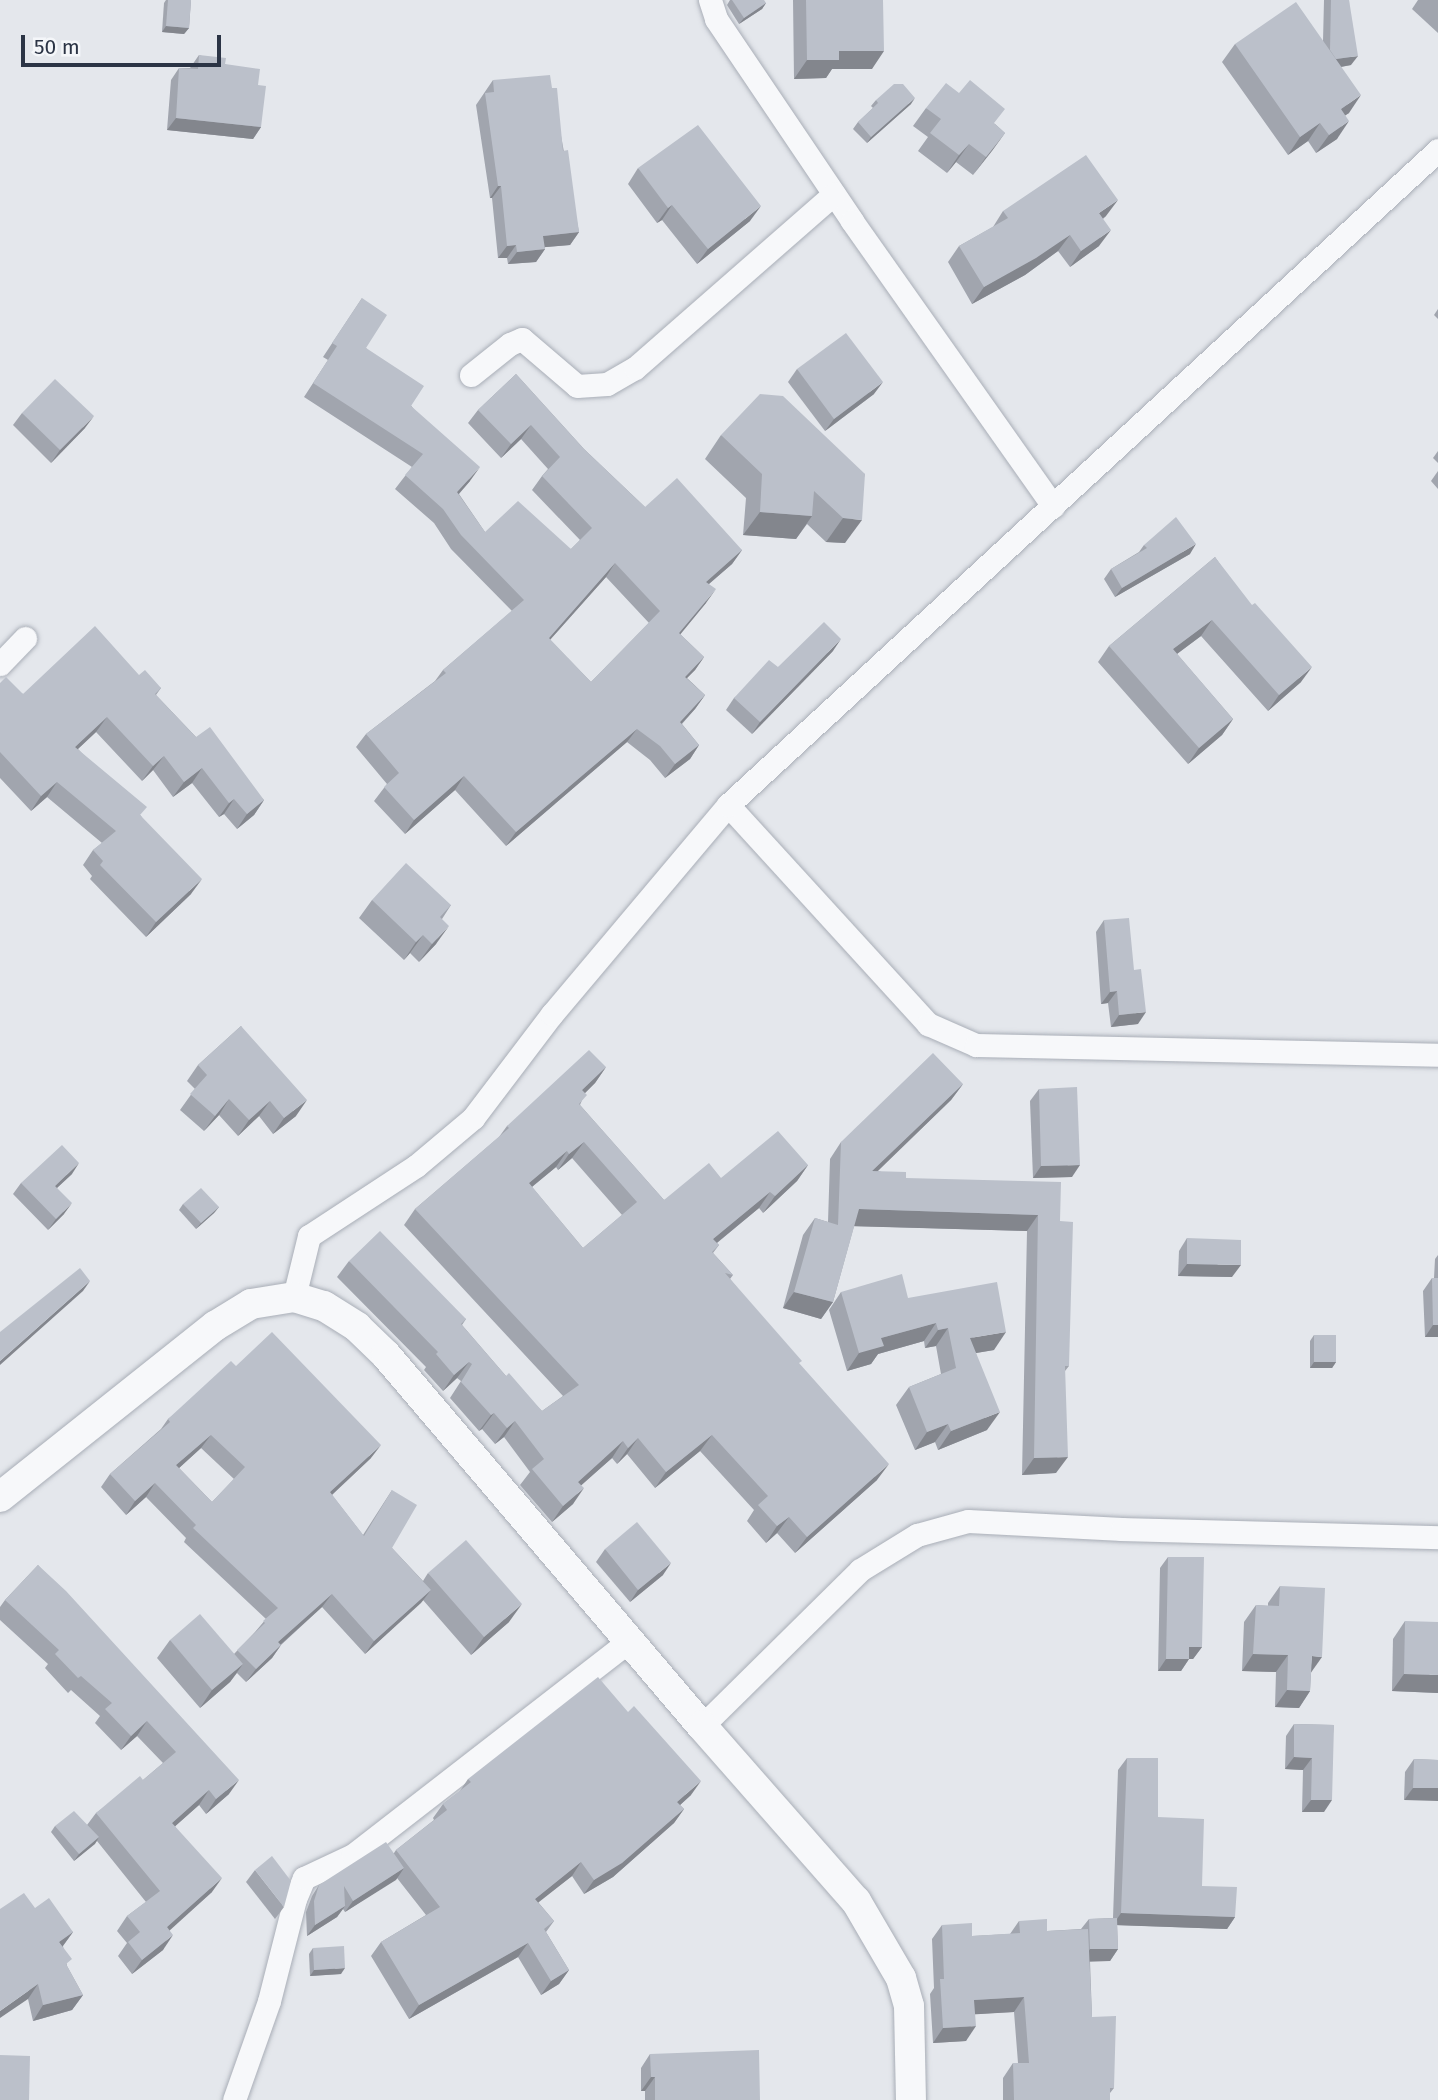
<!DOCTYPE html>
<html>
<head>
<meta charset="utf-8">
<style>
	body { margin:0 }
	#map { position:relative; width:1438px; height:2100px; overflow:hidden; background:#e4e7ec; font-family:"Fira Sans",sans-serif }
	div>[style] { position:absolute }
	.roads { filter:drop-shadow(0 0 2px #a9aeb7) drop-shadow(0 0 2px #a9aeb7) }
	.minor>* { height:23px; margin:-11.5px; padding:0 11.5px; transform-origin:11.5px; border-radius:11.5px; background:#f7f8fa }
	.tertiary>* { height:30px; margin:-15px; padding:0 15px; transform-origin:15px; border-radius:15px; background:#f7f8fa }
	.wall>* { inset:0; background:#a1a5ae }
	.shaded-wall>* { inset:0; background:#83868d }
	.building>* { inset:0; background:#bbc0ca }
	span { translate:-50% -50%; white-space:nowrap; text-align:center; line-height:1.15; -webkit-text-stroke:5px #f4f6f9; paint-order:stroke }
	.scale { position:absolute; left:21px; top:35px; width:200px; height:32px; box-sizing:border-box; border:4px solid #2b3445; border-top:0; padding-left:9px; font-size:21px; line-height:24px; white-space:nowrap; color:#2b3445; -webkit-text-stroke:5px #f4f6f9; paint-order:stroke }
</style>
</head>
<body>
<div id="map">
	<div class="roads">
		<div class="minor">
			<i style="left:710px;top:0;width:20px;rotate:72deg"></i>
			<i style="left:716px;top:19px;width:244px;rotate:56deg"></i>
			<i style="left:852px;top:221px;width:349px;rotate:54.8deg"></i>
			<i style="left:471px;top:375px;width:50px;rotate:-38.5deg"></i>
			<i style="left:510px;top:344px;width:13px;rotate:-23deg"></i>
			<i style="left:522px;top:339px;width:72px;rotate:40.5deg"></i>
			<i style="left:577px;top:386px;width:30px;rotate:-4deg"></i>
			<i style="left:607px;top:384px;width:32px;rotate:-30deg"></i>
			<i style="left:635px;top:368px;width:264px;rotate:-41.2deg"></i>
			<i style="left:0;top:664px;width:36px;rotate:-46deg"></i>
			<i style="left:728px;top:805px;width:297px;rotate:47.6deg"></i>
			<i style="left:928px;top:1024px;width:52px;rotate:23.6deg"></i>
			<i style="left:976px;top:1045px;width:462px;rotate:1.2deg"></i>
			<i style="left:294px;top:1297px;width:63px;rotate:-76.2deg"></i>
			<i style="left:309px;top:1236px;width:128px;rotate:-33.2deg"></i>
			<i style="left:416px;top:1166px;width:75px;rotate:-40.1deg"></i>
			<i style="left:473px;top:1118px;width:131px;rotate:-52.8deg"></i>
			<i style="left:552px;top:1014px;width:273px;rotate:-49.9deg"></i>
			<i style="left:728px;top:805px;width:966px;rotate:-42.69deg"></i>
			<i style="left:702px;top:1726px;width:222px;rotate:-44.6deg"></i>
			<i style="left:860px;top:1570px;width:67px;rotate:-31.6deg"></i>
			<i style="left:917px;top:1535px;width:53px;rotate:-15.4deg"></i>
			<i style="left:968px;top:1521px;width:154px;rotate:3deg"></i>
			<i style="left:1122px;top:1529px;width:316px;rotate:1.5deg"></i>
			<i style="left:234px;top:2100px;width:105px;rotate:-70.5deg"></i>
			<i style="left:269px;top:2001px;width:105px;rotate:-75.7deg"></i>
			<i style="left:295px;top:1899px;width:23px;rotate:-67deg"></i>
			<i style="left:304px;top:1878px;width:54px;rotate:-25.1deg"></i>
			<i style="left:353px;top:1855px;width:351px;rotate:-37.8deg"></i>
		</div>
		<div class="tertiary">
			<i style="left:0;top:1497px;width:275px;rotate:-38.5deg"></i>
			<i style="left:215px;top:1326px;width:42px;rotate:-31.4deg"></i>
			<i style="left:251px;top:1304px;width:44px;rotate:-9.2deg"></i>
			<i style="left:294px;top:1297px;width:31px;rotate:17deg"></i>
			<i style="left:324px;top:1306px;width:39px;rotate:32deg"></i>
			<i style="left:357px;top:1327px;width:40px;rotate:44deg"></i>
			<i style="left:386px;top:1355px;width:487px;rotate:49.6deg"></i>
			<i style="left:702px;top:1726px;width:233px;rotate:48.7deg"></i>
			<i style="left:856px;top:1901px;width:89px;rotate:59.7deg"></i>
			<i style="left:901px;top:1978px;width:29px;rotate:74deg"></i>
			<i style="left:909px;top:2006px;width:94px;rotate:88.8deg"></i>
		</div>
	</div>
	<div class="wall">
		<i style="clip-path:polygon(166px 0,191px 0,189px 28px,184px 34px,162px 32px,164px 3px)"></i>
		<i style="clip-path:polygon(730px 0,732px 0,766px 3px,762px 9px,739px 24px,727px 5px)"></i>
		<i style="clip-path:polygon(793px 0,883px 0,872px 69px,832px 69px,826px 78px,794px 79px)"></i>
		<i style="clip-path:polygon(1324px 0,1349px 0,1351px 65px,1341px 67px,1349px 113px,1345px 115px,1337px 139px,1316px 153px,1308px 141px,1288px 155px,1222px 62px,1235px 44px,1323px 41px)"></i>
		<i style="clip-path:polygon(1418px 0,1438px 0,1438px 33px,1412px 9px)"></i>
		<i style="clip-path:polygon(199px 55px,225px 64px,258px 85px,261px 127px,253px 139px,167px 130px,171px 80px,179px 68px,190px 68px)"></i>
		<i style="clip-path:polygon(493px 80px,552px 88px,579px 232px,570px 245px,545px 247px,545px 249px,536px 262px,508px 264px,507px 258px,498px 258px,492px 198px,490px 198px,476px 105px)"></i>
		<i style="clip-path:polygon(876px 100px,911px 104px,867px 143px,853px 129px,858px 122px,873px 108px,871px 106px)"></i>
		<i style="clip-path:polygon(926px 108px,995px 124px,1005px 133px,973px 175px,956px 162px,947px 173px,918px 151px,928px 137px,913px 126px)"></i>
		<i style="clip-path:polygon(638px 168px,750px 221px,697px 264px,662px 220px,657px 223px,628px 184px)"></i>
		<i style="clip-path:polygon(1003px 211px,1106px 216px,1103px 219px,1099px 246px,1070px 267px,1058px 251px,1025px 275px,972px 304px,948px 262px,959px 246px,993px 227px)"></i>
		<i style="clip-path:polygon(evenodd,362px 298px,366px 348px,470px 481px,459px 494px,485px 532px,571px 549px,580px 540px,532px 490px,542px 476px,548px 469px,521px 439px,501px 458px,468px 423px,478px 410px,516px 374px,584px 449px,645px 507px,742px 550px,732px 564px,709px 584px,706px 603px,680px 634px,704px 657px,695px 670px,687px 678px,705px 695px,695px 709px,682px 724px,699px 745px,690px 759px,665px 778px,650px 760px,627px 742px,506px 846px,455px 790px,405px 834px,374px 801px,387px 784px,356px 747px,366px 734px,435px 681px,443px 670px,512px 611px,451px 549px,434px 523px,395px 489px,412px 467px,304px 397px,328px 360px,323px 357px,362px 298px,606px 577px,649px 623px,591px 682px,550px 640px,606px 577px)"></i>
		<i style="clip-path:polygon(1438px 309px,1438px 319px,1434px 315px)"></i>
		<i style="clip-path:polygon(797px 369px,874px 394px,825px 431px,788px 382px)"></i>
		<i style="clip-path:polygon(22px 413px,85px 428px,51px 463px,13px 425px)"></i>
		<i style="clip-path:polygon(721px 435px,865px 474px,845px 543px,826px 542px,807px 524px,796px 539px,743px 535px,746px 498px,705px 459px)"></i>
		<i style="clip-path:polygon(1438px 451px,1438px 463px,1433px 458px)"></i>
		<i style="clip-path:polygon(1438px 471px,1438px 489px,1431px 481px)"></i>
		<i style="clip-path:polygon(1144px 545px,1190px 554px,1115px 597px,1104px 579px,1111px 569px,1139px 552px)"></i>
		<i style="clip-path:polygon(1215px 557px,1301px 682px,1268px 711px,1201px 636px,1177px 654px,1233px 719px,1222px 735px,1188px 764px,1098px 662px,1109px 646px)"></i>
		<i style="clip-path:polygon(833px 651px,752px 734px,726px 710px,734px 698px,778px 667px)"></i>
		<i style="clip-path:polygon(139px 675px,161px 688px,156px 695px,196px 737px,264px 800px,254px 815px,237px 829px,224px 814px,219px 817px,192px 783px,173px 797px,153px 770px,142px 781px,96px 732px,78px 749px,141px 816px,191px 894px,146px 937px,90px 879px,92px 876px,83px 865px,93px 850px,102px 843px,47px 797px,31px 811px,0 778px,0 683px,23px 694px)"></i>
		<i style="clip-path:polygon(372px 900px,451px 905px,442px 919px,436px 944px,419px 962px,410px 953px,404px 960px,359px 918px)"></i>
		<i style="clip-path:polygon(1104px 920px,1138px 1024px,1111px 1027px,1108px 1003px,1101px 1004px,1096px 932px)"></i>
		<i style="clip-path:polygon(241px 1026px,296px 1116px,273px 1134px,259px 1116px,238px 1136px,219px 1115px,204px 1131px,180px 1110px,195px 1089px,187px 1081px,198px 1065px)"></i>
		<i style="clip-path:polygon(evenodd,606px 1067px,595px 1083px,585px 1093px,580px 1105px,664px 1200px,721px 1178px,808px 1165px,797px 1181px,763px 1213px,759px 1208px,717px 1243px,719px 1245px,713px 1253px,733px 1275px,730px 1279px,799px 1364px,877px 1480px,795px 1553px,777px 1533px,766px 1543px,747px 1521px,754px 1510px,700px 1451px,655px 1488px,627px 1454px,617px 1464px,612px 1458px,581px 1485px,573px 1504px,552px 1522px,520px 1485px,530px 1472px,504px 1437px,495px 1444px,482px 1429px,479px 1431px,450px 1398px,461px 1381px,457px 1378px,443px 1391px,424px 1370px,426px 1367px,337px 1277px,349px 1261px,466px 1319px,462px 1325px,506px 1376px,542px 1411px,563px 1396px,404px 1225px,415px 1209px,499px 1137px,507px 1126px,606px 1067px,572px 1158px,622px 1215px,583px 1248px,532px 1187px,556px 1167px,558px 1170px,572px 1158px)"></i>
		<i style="clip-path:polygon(963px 1084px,951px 1100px,878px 1171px,1060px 1221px,1069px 1366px,1065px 1371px,1056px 1473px,1022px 1475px,1027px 1231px,854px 1226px,833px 1302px,821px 1319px,783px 1308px,803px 1235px,815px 1218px,828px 1222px,830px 1159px,841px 1142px)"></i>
		<i style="clip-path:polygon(1039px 1089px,1072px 1177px,1033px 1178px,1030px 1101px)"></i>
		<i style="clip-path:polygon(72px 1174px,57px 1188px,64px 1214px,48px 1230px,13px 1194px,21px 1183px)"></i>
		<i style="clip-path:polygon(183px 1204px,219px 1207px,214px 1213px,196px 1229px,179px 1210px)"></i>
		<i style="clip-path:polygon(1187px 1238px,1232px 1277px,1178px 1276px,1179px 1251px)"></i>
		<i style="clip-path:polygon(1438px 1255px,1438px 1337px,1425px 1337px,1423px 1291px,1432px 1278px,1434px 1278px,1435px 1259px)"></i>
		<i style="clip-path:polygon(841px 1292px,908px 1298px,994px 1350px,976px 1353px,987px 1430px,938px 1450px,935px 1442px,915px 1450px,896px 1405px,909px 1387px,941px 1374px,936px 1346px,925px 1348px,924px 1341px,878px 1354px,871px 1364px,847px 1371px,829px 1310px)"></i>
		<i style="clip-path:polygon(1314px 1335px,1336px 1362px,1332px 1368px,1310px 1368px,1310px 1341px)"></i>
		<i style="clip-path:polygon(evenodd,236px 1366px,371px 1458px,332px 1495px,363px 1535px,392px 1490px,392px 1548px,423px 1581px,428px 1573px,509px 1622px,471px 1655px,423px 1600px,365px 1654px,322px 1607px,281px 1645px,272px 1658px,246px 1682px,237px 1673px,230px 1682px,200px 1708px,157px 1658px,170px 1640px,234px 1654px,255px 1632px,266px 1619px,184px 1542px,186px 1538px,146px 1497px,126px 1515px,101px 1487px,110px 1474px,161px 1429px,168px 1419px,236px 1366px,201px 1448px,234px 1479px,212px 1502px,179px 1468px,201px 1448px)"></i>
		<i style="clip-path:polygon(605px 1549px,663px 1575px,630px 1602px,596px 1562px)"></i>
		<i style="clip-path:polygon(1168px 1557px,1202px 1647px,1193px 1659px,1189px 1659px,1181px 1671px,1158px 1671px,1160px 1568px)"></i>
		<i style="clip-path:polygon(38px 1565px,229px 1794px,206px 1814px,199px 1805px,175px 1826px,212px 1892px,169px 1930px,163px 1950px,132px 1974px,118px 1956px,127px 1943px,117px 1931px,127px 1916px,146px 1902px,97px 1841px,74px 1861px,51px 1832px,55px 1826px,87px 1825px,96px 1813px,143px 1780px,163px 1763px,137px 1736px,121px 1750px,95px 1723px,100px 1716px,71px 1690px,68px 1693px,45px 1668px,48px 1664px,0 1620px,0 1607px,5px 1600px)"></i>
		<i style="clip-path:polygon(1280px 1586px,1311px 1672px,1310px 1691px,1299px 1708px,1275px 1707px,1276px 1672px,1242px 1671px,1244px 1622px,1256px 1605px,1268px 1606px,1268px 1603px)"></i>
		<i style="clip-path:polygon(1405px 1621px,1438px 1693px,1392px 1691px,1393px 1639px)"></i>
		<i style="clip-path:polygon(1294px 1724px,1334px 1725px,1324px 1812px,1302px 1812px,1303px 1770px,1285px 1769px,1286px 1736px)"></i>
		<i style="clip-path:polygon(1127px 1758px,1158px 1817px,1202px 1886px,1235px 1917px,1227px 1929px,1117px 1925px,1118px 1949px,1110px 1961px,1090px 1961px,1092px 2017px,1114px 2088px,1110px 2093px,1110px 2100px,1003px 2100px,1003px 2078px,1013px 2063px,1018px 2063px,1014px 2012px,975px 2014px,966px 2041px,933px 2043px,930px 1994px,934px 1988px,932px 1939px,942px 1925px,972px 1936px,1010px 1934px,1019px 1921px,1047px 1931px,1081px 1929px,1089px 1919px,1113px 1918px,1118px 1770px)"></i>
		<i style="clip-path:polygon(1414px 1759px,1438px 1760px,1404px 1800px,1405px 1772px)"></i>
		<i style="clip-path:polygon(468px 1779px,691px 1795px,680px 1805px,684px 1809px,674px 1823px,613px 1877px,584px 1894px,572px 1876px,538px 1902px,554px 1921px,546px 1932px,569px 1970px,559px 1984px,541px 1995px,518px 1957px,409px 2019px,371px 1956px,381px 1942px,426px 1915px,397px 1878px,345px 1912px,343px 1909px,337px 1917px,307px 1936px,306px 1912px,312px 1896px,319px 1885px,394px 1853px,396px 1850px,434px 1820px,433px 1818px,443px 1804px,460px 1791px)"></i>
		<i style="clip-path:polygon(255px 1870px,284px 1907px,275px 1919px,246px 1882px)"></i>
		<i style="clip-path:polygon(35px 1908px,73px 1932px,63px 1946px,67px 1966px,83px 1995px,72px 2010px,33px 2021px,28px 1999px)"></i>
		<i style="clip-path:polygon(313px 1948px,341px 1974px,310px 1976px,309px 1954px)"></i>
		<i style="clip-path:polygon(650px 2054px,760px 2100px,645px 2100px,645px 2091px,641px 2091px,641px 2068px)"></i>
	</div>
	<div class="shaded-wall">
		<i style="clip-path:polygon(766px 3px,762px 9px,739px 24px,744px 18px)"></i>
		<i style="clip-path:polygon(166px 26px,189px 28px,184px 34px,162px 32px)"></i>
		<i style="clip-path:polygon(839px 51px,884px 51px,872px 69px,832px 69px,826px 78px,794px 79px,807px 60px)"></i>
		<i style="clip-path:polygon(1358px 56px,1351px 65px,1323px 70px,1329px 60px)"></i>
		<i style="clip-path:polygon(1361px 95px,1349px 113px,1328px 127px,1341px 109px)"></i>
		<i style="clip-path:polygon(915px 98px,911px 104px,867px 143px,871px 137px)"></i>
		<i style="clip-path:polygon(176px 118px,261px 127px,253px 139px,167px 130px)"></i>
		<i style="clip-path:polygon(1349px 121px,1337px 139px,1316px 153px,1329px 135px)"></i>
		<i style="clip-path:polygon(1320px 123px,1308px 141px,1288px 155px,1300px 137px)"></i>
		<i style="clip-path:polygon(1005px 133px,992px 151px,973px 175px,986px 157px)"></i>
		<i style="clip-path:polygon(969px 144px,956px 162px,947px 173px,959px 155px)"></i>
		<i style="clip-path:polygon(498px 186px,501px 186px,492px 198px,490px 198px)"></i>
		<i style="clip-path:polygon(1118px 200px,1106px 216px,1087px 229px,1099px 213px)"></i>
		<i style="clip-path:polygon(672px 205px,662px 220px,657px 223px,668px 208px)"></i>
		<i style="clip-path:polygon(761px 206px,750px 221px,697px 264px,708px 249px)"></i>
		<i style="clip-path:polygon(1111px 230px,1099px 246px,1070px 267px,1081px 251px)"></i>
		<i style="clip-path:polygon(579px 232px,570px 245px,535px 248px,543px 236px)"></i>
		<i style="clip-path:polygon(1070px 235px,1058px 251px,1025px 275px,972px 304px,984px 287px)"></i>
		<i style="clip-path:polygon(516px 245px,507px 258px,498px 258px,507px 246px)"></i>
		<i style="clip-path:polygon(545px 249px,536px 262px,508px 264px,517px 252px)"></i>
		<i style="clip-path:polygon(883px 382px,874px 394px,825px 431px,834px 419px)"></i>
		<i style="clip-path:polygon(94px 416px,85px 428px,51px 463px,60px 450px)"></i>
		<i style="clip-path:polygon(531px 425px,521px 439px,501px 458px,511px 444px)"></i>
		<i style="clip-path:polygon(480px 467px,470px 481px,448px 506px,457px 492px)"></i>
		<i style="clip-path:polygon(760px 512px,812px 516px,796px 539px,743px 535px)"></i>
		<i style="clip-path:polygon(843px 518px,862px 520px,845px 543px,826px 542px)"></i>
		<i style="clip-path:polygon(1196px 544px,1190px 554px,1115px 597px,1122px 588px)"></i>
		<i style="clip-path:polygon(742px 550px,732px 564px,696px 595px,706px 582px)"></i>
		<i style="clip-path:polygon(615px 563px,606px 577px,539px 652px,549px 638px)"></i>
		<i style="clip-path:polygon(716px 589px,706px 603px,670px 647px,679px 633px)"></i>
		<i style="clip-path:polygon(1212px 620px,1201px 636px,1162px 665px,1173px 649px)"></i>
		<i style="clip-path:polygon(841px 639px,833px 651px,752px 734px,760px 722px)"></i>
		<i style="clip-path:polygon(704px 657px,695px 670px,675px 690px,685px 677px)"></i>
		<i style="clip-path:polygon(1312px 667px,1301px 682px,1268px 711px,1279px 695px)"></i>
		<i style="clip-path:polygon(705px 695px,695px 709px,671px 735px,680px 722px)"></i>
		<i style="clip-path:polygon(107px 717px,96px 732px,65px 761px,75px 747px)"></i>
		<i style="clip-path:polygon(1233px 719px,1222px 735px,1188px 764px,1199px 748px)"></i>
		<i style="clip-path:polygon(637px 729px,627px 742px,506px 846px,516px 832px)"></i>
		<i style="clip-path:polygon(699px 745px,690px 759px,665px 778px,675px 764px)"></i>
		<i style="clip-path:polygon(164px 756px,153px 770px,142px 781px,153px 766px)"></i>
		<i style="clip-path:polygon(202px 768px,192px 783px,173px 797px,184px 782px)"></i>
		<i style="clip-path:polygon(464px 776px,455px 790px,405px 834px,414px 820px)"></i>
		<i style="clip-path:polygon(57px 782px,47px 797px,31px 811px,41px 796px)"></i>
		<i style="clip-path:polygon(234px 799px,224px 814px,219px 817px,229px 803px)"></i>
		<i style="clip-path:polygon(264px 800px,254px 815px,237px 829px,247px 814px)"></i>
		<i style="clip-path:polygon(202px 879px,191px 894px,146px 937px,156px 922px)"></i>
		<i style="clip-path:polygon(449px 926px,436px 944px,419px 962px,432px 944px)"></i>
		<i style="clip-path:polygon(423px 935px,410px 953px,404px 960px,416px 942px)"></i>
		<i style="clip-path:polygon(1117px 991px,1108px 1003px,1101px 1004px,1110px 992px)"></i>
		<i style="clip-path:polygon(1146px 1012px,1138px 1024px,1111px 1027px,1119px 1015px)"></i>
		<i style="clip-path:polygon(606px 1067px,595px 1083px,571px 1107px,582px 1090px)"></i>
		<i style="clip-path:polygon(963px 1084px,951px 1100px,861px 1187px,872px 1171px)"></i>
		<i style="clip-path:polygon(229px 1099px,219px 1115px,204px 1131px,215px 1116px)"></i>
		<i style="clip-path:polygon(307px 1100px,296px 1116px,273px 1134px,284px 1118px)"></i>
		<i style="clip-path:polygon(270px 1101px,259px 1116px,238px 1136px,249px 1120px)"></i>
		<i style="clip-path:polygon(584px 1142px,572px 1158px,558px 1170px,569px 1154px)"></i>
		<i style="clip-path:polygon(567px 1151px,556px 1167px,517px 1199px,529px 1183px)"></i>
		<i style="clip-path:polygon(79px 1163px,72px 1174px,47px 1197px,55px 1186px)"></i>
		<i style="clip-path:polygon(808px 1165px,797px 1181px,763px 1213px,775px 1196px)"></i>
		<i style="clip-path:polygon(1080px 1165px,1072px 1177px,1033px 1178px,1041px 1166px)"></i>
		<i style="clip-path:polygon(770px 1192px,759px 1208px,702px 1255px,713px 1239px)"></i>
		<i style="clip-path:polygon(72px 1203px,64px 1214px,48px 1230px,56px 1219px)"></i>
		<i style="clip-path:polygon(219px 1207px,214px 1213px,196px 1229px,201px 1223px)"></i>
		<i style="clip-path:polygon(859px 1209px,1038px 1215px,1027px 1231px,847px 1226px)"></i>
		<i style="clip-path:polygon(1187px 1264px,1241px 1265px,1232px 1277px,1178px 1276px)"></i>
		<i style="clip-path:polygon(90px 1281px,83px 1291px,0 1365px,0 1361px)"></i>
		<i style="clip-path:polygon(794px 1292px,833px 1302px,821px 1319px,783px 1308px)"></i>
		<i style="clip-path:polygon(936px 1323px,924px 1341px,878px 1354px,871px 1364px,847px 1371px,859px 1353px,881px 1338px)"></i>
		<i style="clip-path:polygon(1433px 1325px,1438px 1325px,1438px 1337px,1425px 1337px)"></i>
		<i style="clip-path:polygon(948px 1328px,936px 1346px,925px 1348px,938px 1330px)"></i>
		<i style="clip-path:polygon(1006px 1332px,994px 1350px,958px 1356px,970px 1338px)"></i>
		<i style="clip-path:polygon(469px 1362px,457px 1378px,443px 1391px,454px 1375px)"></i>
		<i style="clip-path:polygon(1314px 1362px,1336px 1362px,1332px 1368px,1310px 1368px)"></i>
		<i style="clip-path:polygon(1000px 1412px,987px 1430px,938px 1450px,951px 1431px)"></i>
		<i style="clip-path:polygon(494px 1413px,482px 1429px,479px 1431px,491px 1415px)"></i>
		<i style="clip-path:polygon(515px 1421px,504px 1437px,495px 1444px,507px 1428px)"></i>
		<i style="clip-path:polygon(948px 1424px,935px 1442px,915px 1450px,927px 1432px)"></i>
		<i style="clip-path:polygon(211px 1435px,201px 1448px,167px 1479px,176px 1465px)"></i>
		<i style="clip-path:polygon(712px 1435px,700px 1451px,655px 1488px,666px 1472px)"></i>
		<i style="clip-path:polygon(638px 1438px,627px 1454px,617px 1464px,628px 1448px)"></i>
		<i style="clip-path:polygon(623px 1441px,612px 1458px,567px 1498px,578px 1482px)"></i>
		<i style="clip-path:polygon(381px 1445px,371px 1458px,321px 1505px,330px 1492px)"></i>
		<i style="clip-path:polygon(1068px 1457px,1056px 1473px,1022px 1475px,1034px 1458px)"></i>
		<i style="clip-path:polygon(889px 1464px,877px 1480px,795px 1553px,807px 1537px)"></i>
		<i style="clip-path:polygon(155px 1483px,146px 1497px,126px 1515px,135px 1501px)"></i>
		<i style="clip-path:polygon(584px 1488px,573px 1504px,552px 1522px,563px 1506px)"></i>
		<i style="clip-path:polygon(789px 1517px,777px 1533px,766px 1543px,777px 1526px)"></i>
		<i style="clip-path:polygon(671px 1563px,663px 1575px,630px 1602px,638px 1590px)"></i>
		<i style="clip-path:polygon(431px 1590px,421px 1603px,365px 1654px,374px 1641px)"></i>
		<i style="clip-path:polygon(332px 1594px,322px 1607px,269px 1655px,278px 1642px)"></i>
		<i style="clip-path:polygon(522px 1604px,509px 1622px,471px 1655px,484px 1637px)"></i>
		<i style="clip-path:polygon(281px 1645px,272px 1658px,246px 1682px,256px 1669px)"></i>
		<i style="clip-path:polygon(1189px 1647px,1202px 1647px,1193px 1659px,1181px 1659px)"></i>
		<i style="clip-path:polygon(1253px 1654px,1288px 1655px,1276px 1672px,1242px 1671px)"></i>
		<i style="clip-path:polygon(1312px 1656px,1322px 1657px,1310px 1674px)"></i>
		<i style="clip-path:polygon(1166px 1659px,1189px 1659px,1181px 1671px,1158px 1671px)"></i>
		<i style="clip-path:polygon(243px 1664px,230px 1682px,200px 1708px,212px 1690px)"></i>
		<i style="clip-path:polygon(1404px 1674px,1438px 1675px,1438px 1693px,1392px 1691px)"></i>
		<i style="clip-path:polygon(1287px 1690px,1310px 1691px,1299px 1708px,1275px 1707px)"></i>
		<i style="clip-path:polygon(147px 1721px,137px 1736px,121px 1750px,131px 1736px)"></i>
		<i style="clip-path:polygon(1294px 1757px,1312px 1758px,1303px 1770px,1285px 1769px)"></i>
		<i style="clip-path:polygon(239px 1780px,229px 1794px,206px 1814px,216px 1799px)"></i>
		<i style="clip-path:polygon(701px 1781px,691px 1795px,668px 1816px,677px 1802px)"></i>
		<i style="clip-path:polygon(1413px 1788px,1438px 1788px,1438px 1801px,1404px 1800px)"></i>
		<i style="clip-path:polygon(209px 1790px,199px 1805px,162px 1838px,172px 1823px)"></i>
		<i style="clip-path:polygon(1311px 1800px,1332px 1800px,1324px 1812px,1302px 1812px)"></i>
		<i style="clip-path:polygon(684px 1809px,674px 1823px,613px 1877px,584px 1894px,594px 1880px)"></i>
		<i style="clip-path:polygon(99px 1837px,95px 1844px,74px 1861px,79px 1854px)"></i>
		<i style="clip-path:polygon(581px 1862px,572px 1876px,525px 1913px,535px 1899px)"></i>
		<i style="clip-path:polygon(404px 1868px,396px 1880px,345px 1912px,353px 1901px)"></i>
		<i style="clip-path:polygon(222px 1878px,212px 1892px,157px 1942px,167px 1927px)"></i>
		<i style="clip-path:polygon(345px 1906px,337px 1917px,307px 1936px,315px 1925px)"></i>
		<i style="clip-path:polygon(1121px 1913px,1235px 1917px,1227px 1929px,1113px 1925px)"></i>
		<i style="clip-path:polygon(73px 1932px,62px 1947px,59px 1942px)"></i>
		<i style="clip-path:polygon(173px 1935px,163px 1950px,132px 1974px,142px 1960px)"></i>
		<i style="clip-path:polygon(528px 1943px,518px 1957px,409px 2019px,419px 2005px)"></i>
		<i style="clip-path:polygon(1090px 1949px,1118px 1949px,1110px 1961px,1081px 1962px)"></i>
		<i style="clip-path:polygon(345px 1968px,341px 1974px,310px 1976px,314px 1970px)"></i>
		<i style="clip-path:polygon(569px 1970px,559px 1984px,541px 1995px,551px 1981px)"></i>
		<i style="clip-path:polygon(38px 1984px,28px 1999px,0 2018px,0 2011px)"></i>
		<i style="clip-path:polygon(83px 1995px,72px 2010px,33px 2021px,43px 2005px)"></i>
		<i style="clip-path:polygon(1024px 1997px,1014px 2012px,964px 2015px,974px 2000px)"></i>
		<i style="clip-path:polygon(976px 2026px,966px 2041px,933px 2043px,943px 2028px)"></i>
		<i style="clip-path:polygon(651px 2077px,655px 2077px,645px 2091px,641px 2091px)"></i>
	</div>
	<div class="building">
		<i style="clip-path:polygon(168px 0,191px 0,189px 28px,166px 26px)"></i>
		<i style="clip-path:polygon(732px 0,764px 0,766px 3px,744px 18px)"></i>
		<i style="clip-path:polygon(806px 0,883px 0,884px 51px,839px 51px,839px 60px,807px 60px)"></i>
		<i style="clip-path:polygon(1331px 0,1349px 0,1358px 56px,1336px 59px,1330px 50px)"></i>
		<i style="clip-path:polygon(1296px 2px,1361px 95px,1341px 109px,1349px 121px,1329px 135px,1320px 123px,1300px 137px,1235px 44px)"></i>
		<i style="clip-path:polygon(199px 55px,226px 58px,225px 64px,260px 69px,258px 85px,266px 86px,261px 127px,176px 118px,179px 68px,198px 69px)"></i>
		<i style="clip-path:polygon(550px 75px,552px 88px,557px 88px,563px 151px,568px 150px,579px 232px,543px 236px,545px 249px,517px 252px,516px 245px,507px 246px,501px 186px,498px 186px,485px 93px,494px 92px,493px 80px)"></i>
		<i style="clip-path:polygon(970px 80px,1005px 109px,994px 123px,1005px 133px,986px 157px,969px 144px,959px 155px,930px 133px,941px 119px,926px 108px,946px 83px,959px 93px)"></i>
		<i style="clip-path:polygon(894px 84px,903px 84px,915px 98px,871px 137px,858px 122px,878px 103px,876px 100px)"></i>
		<i style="clip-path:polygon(698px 125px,761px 206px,708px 249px,672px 205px,668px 208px,638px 168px)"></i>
		<i style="clip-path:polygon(1086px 155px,1118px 200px,1099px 213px,1111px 230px,1081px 251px,1070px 235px,1036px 258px,984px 287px,959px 246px,1008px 218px,1003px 211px)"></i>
		<i style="clip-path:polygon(evenodd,362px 298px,387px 315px,366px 348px,424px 386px,411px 406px,480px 467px,457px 492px,485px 532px,518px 501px,571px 549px,592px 528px,542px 476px,560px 457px,531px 425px,511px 444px,478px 410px,516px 374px,584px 449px,645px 507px,677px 478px,742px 550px,706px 582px,716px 589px,679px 633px,704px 657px,685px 677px,705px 695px,680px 722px,699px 745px,675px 764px,660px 746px,637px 729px,516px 832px,464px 776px,414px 820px,384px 787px,399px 773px,366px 734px,446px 673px,443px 670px,524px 600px,461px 535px,443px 509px,405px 475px,423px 454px,313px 383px,337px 346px,332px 343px,362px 298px,615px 563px,660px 611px,591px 682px,549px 638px,615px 563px)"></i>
		<i style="clip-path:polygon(846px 333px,883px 382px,834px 419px,797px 369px)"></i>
		<i style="clip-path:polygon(55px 379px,94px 416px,60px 450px,22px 413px)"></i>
		<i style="clip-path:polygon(760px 394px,783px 396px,865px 474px,862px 520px,843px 518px,814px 491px,812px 516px,760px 512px,762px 474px,721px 435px)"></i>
		<i style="clip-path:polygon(1176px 517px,1196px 544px,1122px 588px,1111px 569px,1147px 548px,1144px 545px)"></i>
		<i style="clip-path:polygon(1215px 557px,1252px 605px,1255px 603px,1312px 667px,1279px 695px,1212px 620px,1173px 649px,1233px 719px,1199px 748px,1109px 646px)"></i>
		<i style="clip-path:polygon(824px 622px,841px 639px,760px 722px,734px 698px,769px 660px,778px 667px)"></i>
		<i style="clip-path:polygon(95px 626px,139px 675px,145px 670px,161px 688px,155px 694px,196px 737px,210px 727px,264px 800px,247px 814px,234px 799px,229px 803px,202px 768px,184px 782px,164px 756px,153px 766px,107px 717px,75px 747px,147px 807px,140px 815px,202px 879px,156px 922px,100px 865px,103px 861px,93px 850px,116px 831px,57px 782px,41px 796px,0 752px,0 683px,6px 677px,23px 694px)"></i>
		<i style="clip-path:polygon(406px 863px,451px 905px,440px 917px,449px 926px,432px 944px,423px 935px,416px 942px,372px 900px)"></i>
		<i style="clip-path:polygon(1129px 918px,1134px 970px,1141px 969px,1146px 1012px,1119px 1015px,1117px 991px,1110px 992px,1104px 920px)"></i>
		<i style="clip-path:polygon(241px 1026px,307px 1100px,284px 1118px,270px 1101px,249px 1120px,229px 1099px,215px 1116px,190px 1094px,207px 1075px,198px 1065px)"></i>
		<i style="clip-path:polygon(evenodd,589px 1050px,606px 1067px,582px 1090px,587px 1095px,579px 1104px,664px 1200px,709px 1163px,721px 1178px,778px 1131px,808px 1165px,775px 1196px,770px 1192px,713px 1239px,719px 1245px,712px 1252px,733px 1275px,725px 1273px,802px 1361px,799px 1363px,889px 1464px,807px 1537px,789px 1517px,777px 1526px,758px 1505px,768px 1496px,712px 1435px,666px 1472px,638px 1438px,628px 1448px,623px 1441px,578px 1482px,584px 1488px,563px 1506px,532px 1469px,544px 1459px,515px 1421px,507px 1428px,494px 1413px,491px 1415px,461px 1382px,472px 1364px,469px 1362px,454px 1375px,436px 1354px,438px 1352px,349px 1261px,380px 1231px,466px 1319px,461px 1324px,506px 1376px,509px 1373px,542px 1411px,579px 1385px,415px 1209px,509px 1128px,507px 1126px,589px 1050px,584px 1142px,637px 1202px,583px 1248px,529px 1183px,567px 1151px,569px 1154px,584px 1142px)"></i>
		<i style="clip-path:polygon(933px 1053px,963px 1084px,872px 1171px,906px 1172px,906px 1178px,1061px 1182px,1060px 1221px,1073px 1222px,1069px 1366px,1065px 1366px,1068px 1457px,1034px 1458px,1038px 1215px,859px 1209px,833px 1302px,794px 1292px,815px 1218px,838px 1225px,841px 1142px)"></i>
		<i style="clip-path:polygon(1077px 1087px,1080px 1165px,1041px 1166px,1039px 1089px)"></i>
		<i style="clip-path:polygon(62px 1145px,79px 1163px,55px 1186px,72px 1203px,56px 1219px,21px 1183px)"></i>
		<i style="clip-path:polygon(201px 1188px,219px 1207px,201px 1223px,183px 1204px)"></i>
		<i style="clip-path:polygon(1187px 1238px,1241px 1240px,1241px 1265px,1187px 1264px)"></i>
		<i style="clip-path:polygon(80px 1268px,90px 1281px,0 1361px,0 1332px)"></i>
		<i style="clip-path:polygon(902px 1274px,908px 1298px,997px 1282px,1006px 1332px,970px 1338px,1000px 1412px,951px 1431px,948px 1424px,927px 1432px,909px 1387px,956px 1368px,948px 1328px,938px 1330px,936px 1323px,881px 1338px,884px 1346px,859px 1353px,841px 1292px)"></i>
		<i style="clip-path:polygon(1432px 1278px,1438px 1278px,1438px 1325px,1433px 1325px)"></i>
		<i style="clip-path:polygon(evenodd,272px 1332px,381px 1445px,330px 1492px,364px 1536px,392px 1490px,417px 1505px,392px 1548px,431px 1590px,374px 1641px,332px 1594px,278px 1642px,281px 1645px,256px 1669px,237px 1650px,265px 1623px,263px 1621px,278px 1608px,193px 1528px,196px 1525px,155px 1483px,135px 1501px,110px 1474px,170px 1422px,168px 1419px,231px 1361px,236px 1366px,272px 1332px,211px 1435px,245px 1467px,212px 1502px,176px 1465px,211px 1435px)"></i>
		<i style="clip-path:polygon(1314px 1335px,1336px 1335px,1336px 1362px,1314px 1362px)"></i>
		<i style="clip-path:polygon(637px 1522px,671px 1563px,638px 1590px,605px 1549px)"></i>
		<i style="clip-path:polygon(466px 1540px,522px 1604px,484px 1637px,428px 1573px)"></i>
		<i style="clip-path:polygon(1168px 1557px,1204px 1557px,1202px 1647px,1189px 1647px,1189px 1659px,1166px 1659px)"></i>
		<i style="clip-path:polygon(38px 1565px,66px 1591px,239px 1780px,216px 1799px,209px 1790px,172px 1823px,222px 1878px,167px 1927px,173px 1935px,142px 1960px,128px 1942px,140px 1932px,127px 1916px,160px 1891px,96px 1813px,140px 1776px,143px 1780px,176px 1752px,147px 1721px,131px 1736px,105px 1709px,112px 1703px,81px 1676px,78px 1678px,55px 1654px,59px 1650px,5px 1600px)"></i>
		<i style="clip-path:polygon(1280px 1586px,1325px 1588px,1322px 1657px,1312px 1656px,1310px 1691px,1287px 1690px,1288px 1655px,1253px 1654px,1256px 1605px,1279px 1606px)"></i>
		<i style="clip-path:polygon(200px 1614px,243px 1664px,212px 1690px,170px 1640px)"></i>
		<i style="clip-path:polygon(1405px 1621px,1438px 1622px,1438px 1675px,1404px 1674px)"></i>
		<i style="clip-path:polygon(598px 1677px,628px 1712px,634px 1706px,701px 1781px,677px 1802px,684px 1809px,622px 1863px,594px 1880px,581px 1862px,535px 1899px,554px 1921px,544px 1929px,569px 1970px,551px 1981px,528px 1943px,419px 2005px,381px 1942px,440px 1907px,396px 1850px,447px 1810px,443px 1804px,471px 1782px,468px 1779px)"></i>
		<i style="clip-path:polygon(1294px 1724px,1334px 1725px,1332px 1800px,1311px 1800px,1312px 1758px,1294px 1757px)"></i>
		<i style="clip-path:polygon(1127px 1758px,1158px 1758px,1158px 1817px,1204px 1819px,1202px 1886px,1237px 1887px,1235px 1917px,1121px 1913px)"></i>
		<i style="clip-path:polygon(1414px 1759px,1438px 1760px,1438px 1788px,1413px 1788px)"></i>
		<i style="clip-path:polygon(74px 1811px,99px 1837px,79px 1854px,55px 1826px)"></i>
		<i style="clip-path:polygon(386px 1842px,404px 1868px,353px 1901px,344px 1886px,345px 1906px,315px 1925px,314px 1901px,319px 1885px)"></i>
		<i style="clip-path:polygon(272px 1856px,291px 1881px,284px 1907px,255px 1870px)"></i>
		<i style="clip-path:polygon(24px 1893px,35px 1908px,49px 1898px,73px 1932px,59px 1942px,72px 1959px,66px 1964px,83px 1995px,43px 2005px,38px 1984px,0 2011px,0 1909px)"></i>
		<i style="clip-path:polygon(1117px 1918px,1118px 1949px,1090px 1949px,1089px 1919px)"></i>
		<i style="clip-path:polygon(1047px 1919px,1047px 1931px,1088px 1929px,1092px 2017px,1116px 2016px,1114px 2088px,1110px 2088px,1110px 2100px,1014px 2100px,1013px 2063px,1029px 2063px,1024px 1997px,974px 2000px,976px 2026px,943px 2028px,940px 1979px,944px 1979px,942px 1925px,972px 1923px,972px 1936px,1020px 1933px,1019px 1921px)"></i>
		<i style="clip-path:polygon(344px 1946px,345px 1968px,314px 1970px,313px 1948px)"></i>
		<i style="clip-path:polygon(759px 2050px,760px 2100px,655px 2100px,655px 2077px,651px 2077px,650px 2054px)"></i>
		<i style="clip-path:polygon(0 2055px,30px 2056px,29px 2100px,0 2100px)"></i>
	</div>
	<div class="scale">50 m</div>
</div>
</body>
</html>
